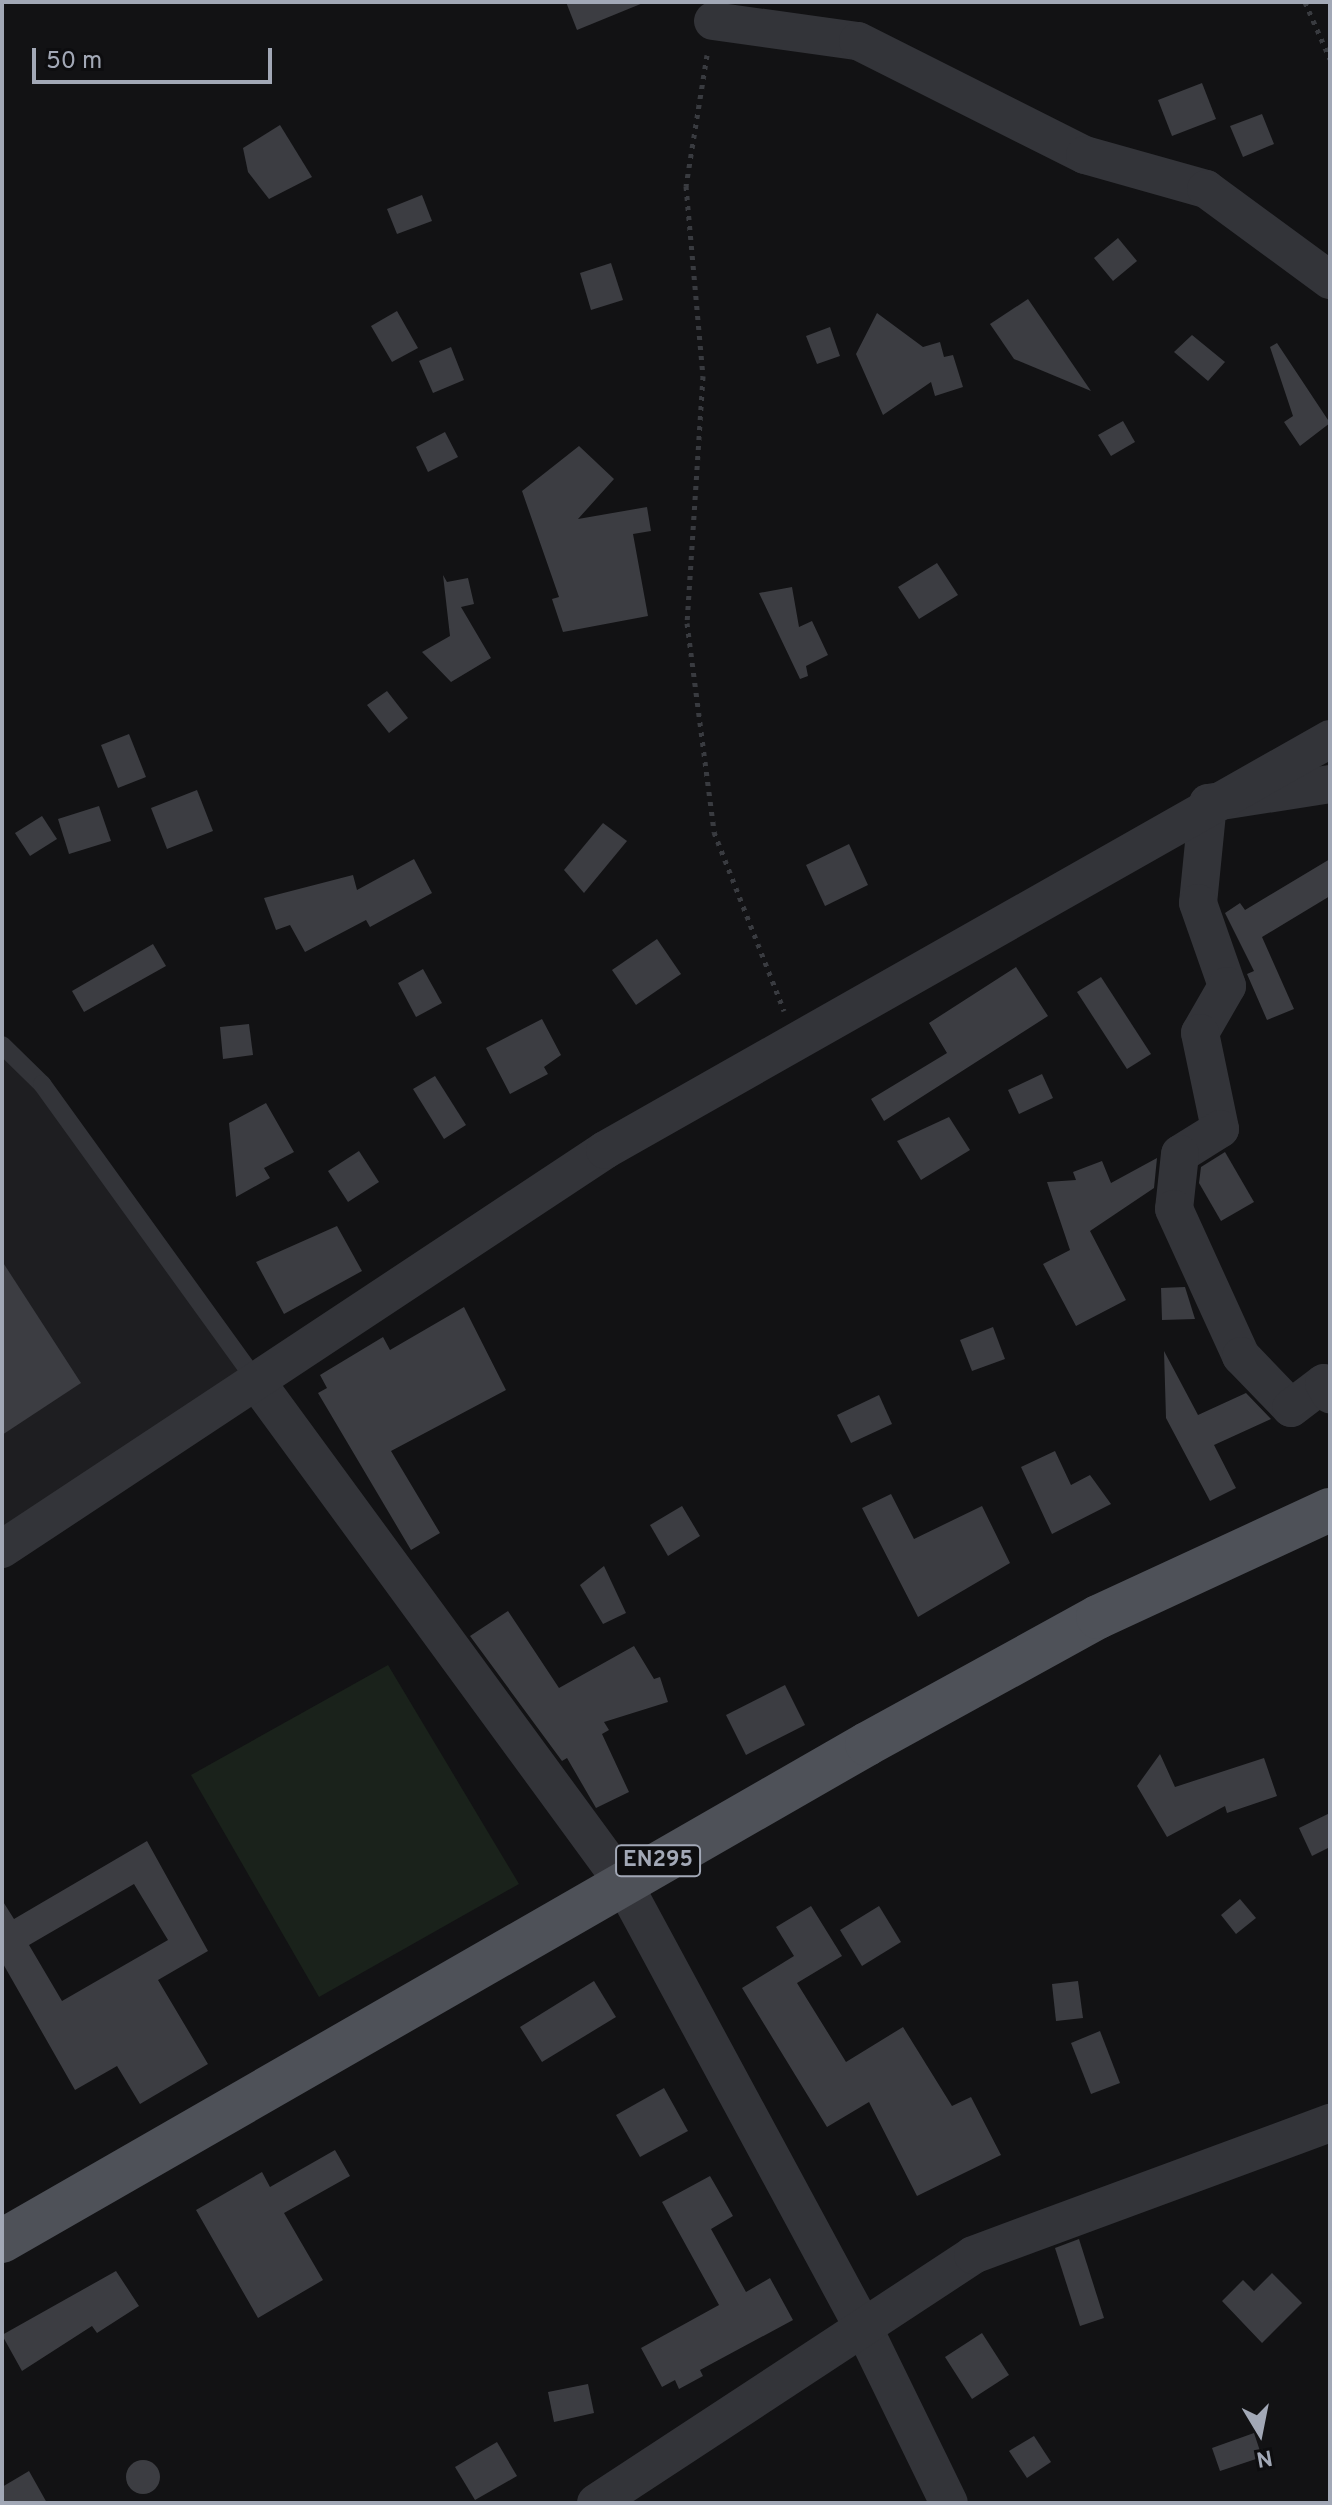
<!DOCTYPE html>
<html>
<head>
<meta charset="utf-8">
<style>
	body { margin:0 }
	#map { position:relative; width:1332px; height:2505px; overflow:hidden; background:#121214; font-family:Overpass,sans-serif }
	div>[style] { position:absolute }
	.built>* { inset:0; background:#1e1e21 }
	.green>* { inset:0; background:#1a221b }
	.building>* { inset:0; background:#3c3d42 }
	.round { border-radius:50% }
	.path>* { height:5px; margin-top:-2.5px; transform-origin:0; background:repeating-linear-gradient(90deg,#393b40 0 4px,transparent 0 10px) }
	.lane>* { height:18px; margin:-9px; padding:0 9px; transform-origin:9px; border-radius:9px; background:#333439 }
	.street>* { height:38px; margin:-19px; padding:0 19px; transform-origin:19px; border-radius:19px; background:#333439 }
	.primary>* { height:44px; margin:-22px; padding:0 22px; transform-origin:22px; border-radius:22px; background:#4e5158 }
	span { translate:-50% -50%; white-space:nowrap; text-align:center; line-height:1.15; -webkit-text-stroke:7px #0d0d0f; paint-order:stroke }
	.shield-label span { padding:2px 6px; background:#0d0d0f; border:2px solid; border-radius:6px; -webkit-text-stroke-width:0 }
	.shield-label { font-size:22px; color:#a2a8b6; font-weight:700 }
	.frame { position:absolute; inset:0; border:4px solid #a2a8b6; pointer-events:none }
	.north { position:absolute; left:1220px; top:2393px; width:80px; height:80px; -webkit-text-stroke:6px #0d0d0f; paint-order:stroke; rotate:170deg; font-size:22px; font-weight:700; line-height:32px; text-align:center; color:#a2a8b6 }
	.north::after { content:''; display:block; margin:auto; width:28px; height:36px; background:#a2a8b6; clip-path:polygon(50% 0,100% 100%,50% 72%,0 100%) }
	.scale { position:absolute; left:32px; top:48px; width:240px; height:36px; box-sizing:border-box; border:4px solid #a2a8b6; border-top:0; padding-left:10px; font-size:24px; line-height:28px; white-space:nowrap; color:#a2a8b6; -webkit-text-stroke:6px #0d0d0f; paint-order:stroke }
</style>
</head>
<body>
<div id="map">
	<div class="built">
		<i style="clip-path:polygon(2px 1045px,258px 1384px,2px 1549px)"></i>
	</div>
	<div class="green">
		<i style="clip-path:polygon(388px 1665px,519px 1884px,319px 1997px,191px 1775px)"></i>
	</div>
	<div class="building">
		<i style="clip-path:polygon(566px 2px,643px 2px,643px 3px,577px 30px)"></i>
		<i style="clip-path:polygon(1202px 83px,1216px 119px,1172px 136px,1158px 100px)"></i>
		<i style="clip-path:polygon(1262px 114px,1274px 144px,1243px 157px,1230px 126px)"></i>
		<i style="clip-path:polygon(280px 125px,312px 177px,269px 199px,248px 172px,243px 148px)"></i>
		<i style="clip-path:polygon(422px 195px,432px 221px,397px 234px,387px 209px)"></i>
		<i style="clip-path:polygon(1118px 238px,1137px 261px,1113px 281px,1094px 258px)"></i>
		<i style="clip-path:polygon(611px 263px,623px 300px,591px 310px,580px 273px)"></i>
		<i style="clip-path:polygon(1028px 299px,1091px 391px,1014px 359px,990px 324px)"></i>
		<i style="clip-path:polygon(397px 311px,418px 348px,392px 362px,371px 326px)"></i>
		<i style="clip-path:polygon(877px 313px,923px 347px,940px 342px,944px 357px,953px 355px,963px 387px,935px 396px,931px 382px,883px 415px,856px 354px)"></i>
		<i style="clip-path:polygon(830px 327px,840px 356px,817px 364px,806px 336px)"></i>
		<i style="clip-path:polygon(1192px 335px,1225px 362px,1208px 381px,1174px 352px)"></i>
		<i style="clip-path:polygon(1277px 343px,1330px 423px,1300px 446px,1284px 422px,1293px 416px,1270px 347px)"></i>
		<i style="clip-path:polygon(451px 347px,464px 380px,433px 393px,419px 361px)"></i>
		<i style="clip-path:polygon(1123px 421px,1135px 442px,1111px 456px,1098px 435px)"></i>
		<i style="clip-path:polygon(445px 432px,458px 457px,428px 472px,416px 447px)"></i>
		<i style="clip-path:polygon(579px 446px,614px 479px,578px 519px,647px 507px,651px 531px,633px 534px,648px 616px,563px 632px,552px 599px,559px 597px,522px 491px)"></i>
		<i style="clip-path:polygon(937px 563px,958px 595px,919px 619px,898px 587px)"></i>
		<i style="clip-path:polygon(443px 575px,447px 582px,468px 578px,474px 604px,461px 607px,491px 658px,451px 682px,422px 652px,450px 636px)"></i>
		<i style="clip-path:polygon(792px 587px,799px 627px,812px 621px,828px 655px,806px 666px,808px 676px,800px 679px,759px 593px)"></i>
		<i style="clip-path:polygon(387px 691px,408px 718px,389px 733px,367px 705px)"></i>
		<i style="clip-path:polygon(129px 734px,146px 777px,118px 788px,101px 745px)"></i>
		<i style="clip-path:polygon(197px 790px,213px 831px,167px 849px,151px 808px)"></i>
		<i style="clip-path:polygon(99px 806px,111px 841px,69px 854px,58px 819px)"></i>
		<i style="clip-path:polygon(42px 816px,57px 839px,30px 856px,15px 833px)"></i>
		<i style="clip-path:polygon(603px 823px,627px 841px,584px 893px,564px 870px)"></i>
		<i style="clip-path:polygon(849px 844px,868px 885px,825px 906px,806px 865px)"></i>
		<i style="clip-path:polygon(414px 859px,432px 893px,370px 927px,366px 920px,305px 952px,290px 925px,276px 930px,264px 898px,353px 875px,357px 890px)"></i>
		<i style="clip-path:polygon(1330px 859px,1330px 896px,1262px 937px,1294px 1009px,1267px 1020px,1247px 974px,1254px 971px,1225px 913px,1240px 903px,1245px 910px)"></i>
		<i style="clip-path:polygon(657px 939px,681px 974px,636px 1005px,612px 970px)"></i>
		<i style="clip-path:polygon(153px 944px,166px 966px,84px 1012px,72px 991px)"></i>
		<i style="clip-path:polygon(1016px 967px,1048px 1016px,884px 1121px,871px 1099px,947px 1053px,929px 1023px)"></i>
		<i style="clip-path:polygon(423px 969px,442px 1003px,416px 1017px,398px 983px)"></i>
		<i style="clip-path:polygon(1101px 977px,1151px 1054px,1127px 1069px,1077px 992px)"></i>
		<i style="clip-path:polygon(542px 1019px,561px 1055px,544px 1067px,548px 1074px,510px 1094px,486px 1048px)"></i>
		<i style="clip-path:polygon(249px 1024px,253px 1055px,223px 1059px,220px 1027px)"></i>
		<i style="clip-path:polygon(1042px 1074px,1053px 1098px,1019px 1114px,1008px 1090px)"></i>
		<i style="clip-path:polygon(435px 1076px,466px 1125px,444px 1139px,413px 1089px)"></i>
		<i style="clip-path:polygon(266px 1103px,294px 1152px,264px 1168px,270px 1178px,236px 1197px,229px 1123px)"></i>
		<i style="clip-path:polygon(949px 1117px,970px 1150px,921px 1180px,897px 1141px)"></i>
		<i style="clip-path:polygon(359px 1151px,379px 1182px,348px 1202px,328px 1171px)"></i>
		<i style="clip-path:polygon(1225px 1152px,1254px 1202px,1221px 1221px,1199px 1183px,1201px 1167px)"></i>
		<i style="clip-path:polygon(1157px 1158px,1154px 1188px,1090px 1231px,1126px 1300px,1076px 1326px,1043px 1264px,1070px 1250px,1047px 1182px,1076px 1180px,1073px 1172px,1102px 1161px,1111px 1183px)"></i>
		<i style="clip-path:polygon(337px 1226px,362px 1271px,284px 1314px,256px 1262px)"></i>
		<i style="clip-path:polygon(2px 1261px,81px 1383px,2px 1435px)"></i>
		<i style="clip-path:polygon(1185px 1287px,1195px 1319px,1162px 1320px,1161px 1288px)"></i>
		<i style="clip-path:polygon(464px 1307px,506px 1390px,391px 1451px,440px 1533px,411px 1550px,318px 1393px,327px 1388px,320px 1375px,383px 1337px,390px 1350px)"></i>
		<i style="clip-path:polygon(993px 1327px,1005px 1359px,972px 1371px,960px 1340px)"></i>
		<i style="clip-path:polygon(1164px 1351px,1198px 1415px,1246px 1393px,1271px 1419px,1214px 1445px,1236px 1488px,1210px 1501px,1166px 1418px)"></i>
		<i style="clip-path:polygon(879px 1395px,892px 1424px,851px 1443px,837px 1415px)"></i>
		<i style="clip-path:polygon(1055px 1451px,1071px 1485px,1090px 1475px,1111px 1504px,1052px 1534px,1021px 1467px)"></i>
		<i style="clip-path:polygon(891px 1494px,914px 1539px,982px 1506px,1010px 1563px,918px 1617px,862px 1508px)"></i>
		<i style="clip-path:polygon(682px 1506px,700px 1536px,668px 1556px,650px 1525px)"></i>
		<i style="clip-path:polygon(604px 1566px,626px 1613px,603px 1624px,580px 1585px)"></i>
		<i style="clip-path:polygon(508px 1611px,559px 1688px,634px 1646px,654px 1679px,660px 1677px,668px 1702px,604px 1722px,609px 1730px,602px 1734px,629px 1792px,596px 1808px,567px 1758px,562px 1761px,470px 1636px)"></i>
		<i style="clip-path:polygon(785px 1685px,805px 1725px,746px 1755px,726px 1715px)"></i>
		<i style="clip-path:polygon(1160px 1754px,1175px 1787px,1264px 1758px,1277px 1796px,1227px 1813px,1225px 1806px,1167px 1837px,1137px 1786px)"></i>
		<i style="clip-path:polygon(1330px 1813px,1330px 1847px,1312px 1856px,1299px 1828px)"></i>
		<i style="clip-path:polygon(evenodd,147px 1841px,208px 1951px,158px 1980px,208px 2064px,140px 2104px,117px 2066px,75px 2090px,2px 1962px,2px 1900px,14px 1919px,147px 1841px,134px 1884px,168px 1940px,62px 2001px,29px 1945px,134px 1884px)"></i>
		<i style="clip-path:polygon(1240px 1899px,1256px 1918px,1236px 1934px,1221px 1915px)"></i>
		<i style="clip-path:polygon(811px 1906px,842px 1956px,797px 1983px,846px 2062px,903px 2027px,952px 2106px,971px 2097px,1001px 2155px,917px 2196px,869px 2102px,827px 2127px,742px 1988px,794px 1956px,776px 1927px)"></i>
		<i style="clip-path:polygon(879px 1906px,901px 1942px,862px 1966px,840px 1930px)"></i>
		<i style="clip-path:polygon(594px 1981px,616px 2017px,542px 2062px,520px 2027px)"></i>
		<i style="clip-path:polygon(1078px 1981px,1083px 2018px,1056px 2021px,1052px 1984px)"></i>
		<i style="clip-path:polygon(1100px 2031px,1120px 2083px,1091px 2094px,1071px 2043px)"></i>
		<i style="clip-path:polygon(664px 2088px,688px 2131px,640px 2157px,616px 2115px)"></i>
		<i style="clip-path:polygon(335px 2150px,350px 2176px,284px 2213px,323px 2280px,258px 2318px,196px 2210px,262px 2172px,270px 2187px)"></i>
		<i style="clip-path:polygon(710px 2176px,733px 2216px,711px 2229px,746px 2292px,770px 2278px,793px 2320px,700px 2370px,703px 2376px,679px 2389px,675px 2380px,662px 2387px,641px 2348px,719px 2305px,662px 2202px)"></i>
		<i style="clip-path:polygon(1079px 2239px,1104px 2318px,1080px 2326px,1055px 2248px)"></i>
		<i style="clip-path:polygon(116px 2271px,139px 2306px,97px 2333px,92px 2326px,22px 2371px,2px 2335px)"></i>
		<i style="clip-path:polygon(1272px 2273px,1302px 2303px,1262px 2343px,1222px 2301px,1243px 2280px,1254px 2291px)"></i>
		<i style="clip-path:polygon(982px 2333px,1009px 2375px,972px 2399px,945px 2357px)"></i>
		<i style="clip-path:polygon(588px 2384px,594px 2413px,554px 2422px,548px 2392px)"></i>
		<i style="clip-path:polygon(1254px 2433px,1262px 2457px,1220px 2471px,1212px 2448px)"></i>
		<i style="clip-path:polygon(1034px 2436px,1051px 2462px,1027px 2478px,1009px 2451px)"></i>
		<i style="clip-path:polygon(497px 2442px,517px 2476px,475px 2500px,455px 2467px)"></i>
		<i class="round" style="left:126px;top:2460px;width:34px;height:34px"></i>
		<i style="clip-path:polygon(29px 2471px,47px 2503px,2px 2503px,2px 2487px)"></i>
	</div>
	<div class="path">
		<i style="left:1305px;top:2px;width:62px;rotate:66.3deg"></i>
		<i style="left:707px;top:55px;width:133px;rotate:99.1deg"></i>
		<i style="left:686px;top:186px;width:191px;rotate:84.9deg"></i>
		<i style="left:703px;top:376px;width:248px;rotate:93.7deg"></i>
		<i style="left:687px;top:623px;width:211px;rotate:82.6deg"></i>
		<i style="left:714px;top:832px;width:192px;rotate:68.6deg"></i>
	</div>
	<div class="lane">
		<i style="left:2px;top:1045px;width:56px;rotate:44.3deg"></i>
		<i style="left:42px;top:1084px;width:370px;rotate:54.2deg"></i>
	</div>
	<div class="street">
		<i style="left:713px;top:21px;width:146px;rotate:7.9deg"></i>
		<i style="left:858px;top:41px;width:254px;rotate:26.7deg"></i>
		<i style="left:1085px;top:155px;width:126px;rotate:15.7deg"></i>
		<i style="left:1206px;top:189px;width:154px;rotate:36.3deg"></i>
		<i style="left:1330px;top:784px;width:123px;rotate:171.1deg"></i>
		<i style="left:1208px;top:803px;width:100px;rotate:95.7deg"></i>
		<i style="left:1198px;top:903px;width:88px;rotate:70.7deg"></i>
		<i style="left:1227px;top:986px;width:54px;rotate:119.9deg"></i>
		<i style="left:1200px;top:1033px;width:98px;rotate:78.2deg"></i>
		<i style="left:1220px;top:1129px;width:47px;rotate:148deg"></i>
		<i style="left:1180px;top:1154px;width:55px;rotate:96.2deg"></i>
		<i style="left:1174px;top:1209px;width:162px;rotate:65.5deg"></i>
		<i style="left:1241px;top:1356px;width:72px;rotate:46.1deg"></i>
		<i style="left:1291px;top:1408px;width:41px;rotate:-37.1deg"></i>
		<i style="left:1324px;top:1383px;width:13px;rotate:61deg"></i>
		<i style="left:258px;top:1384px;width:616px;rotate:53.78deg"></i>
		<i style="left:622px;top:1881px;width:511px;rotate:61.63deg"></i>
		<i style="left:865px;top:2331px;width:191px;rotate:64deg"></i>
		<i style="left:2px;top:1549px;width:723px;rotate:-33.49deg"></i>
		<i style="left:605px;top:1150px;width:833px;rotate:-29.55deg"></i>
		<i style="left:596px;top:2503px;width:451px;rotate:-33.3deg"></i>
		<i style="left:973px;top:2255px;width:381px;rotate:-20.3deg"></i>
	</div>
	<div class="primary">
		<i style="left:2px;top:2241px;width:998px;rotate:-29.88deg"></i>
		<i style="left:867px;top:1744px;width:264px;rotate:-28.8deg"></i>
		<i style="left:1098px;top:1617px;width:255px;rotate:-24.8deg"></i>
	</div>
	<div class="shield-label">
		<span style="left:658px;top:1861px">EN295</span>
	</div>
	<div class="frame"></div>
	<div class="north">N</div>
	<div class="scale">50 m</div>
</div>
</body>
</html>
